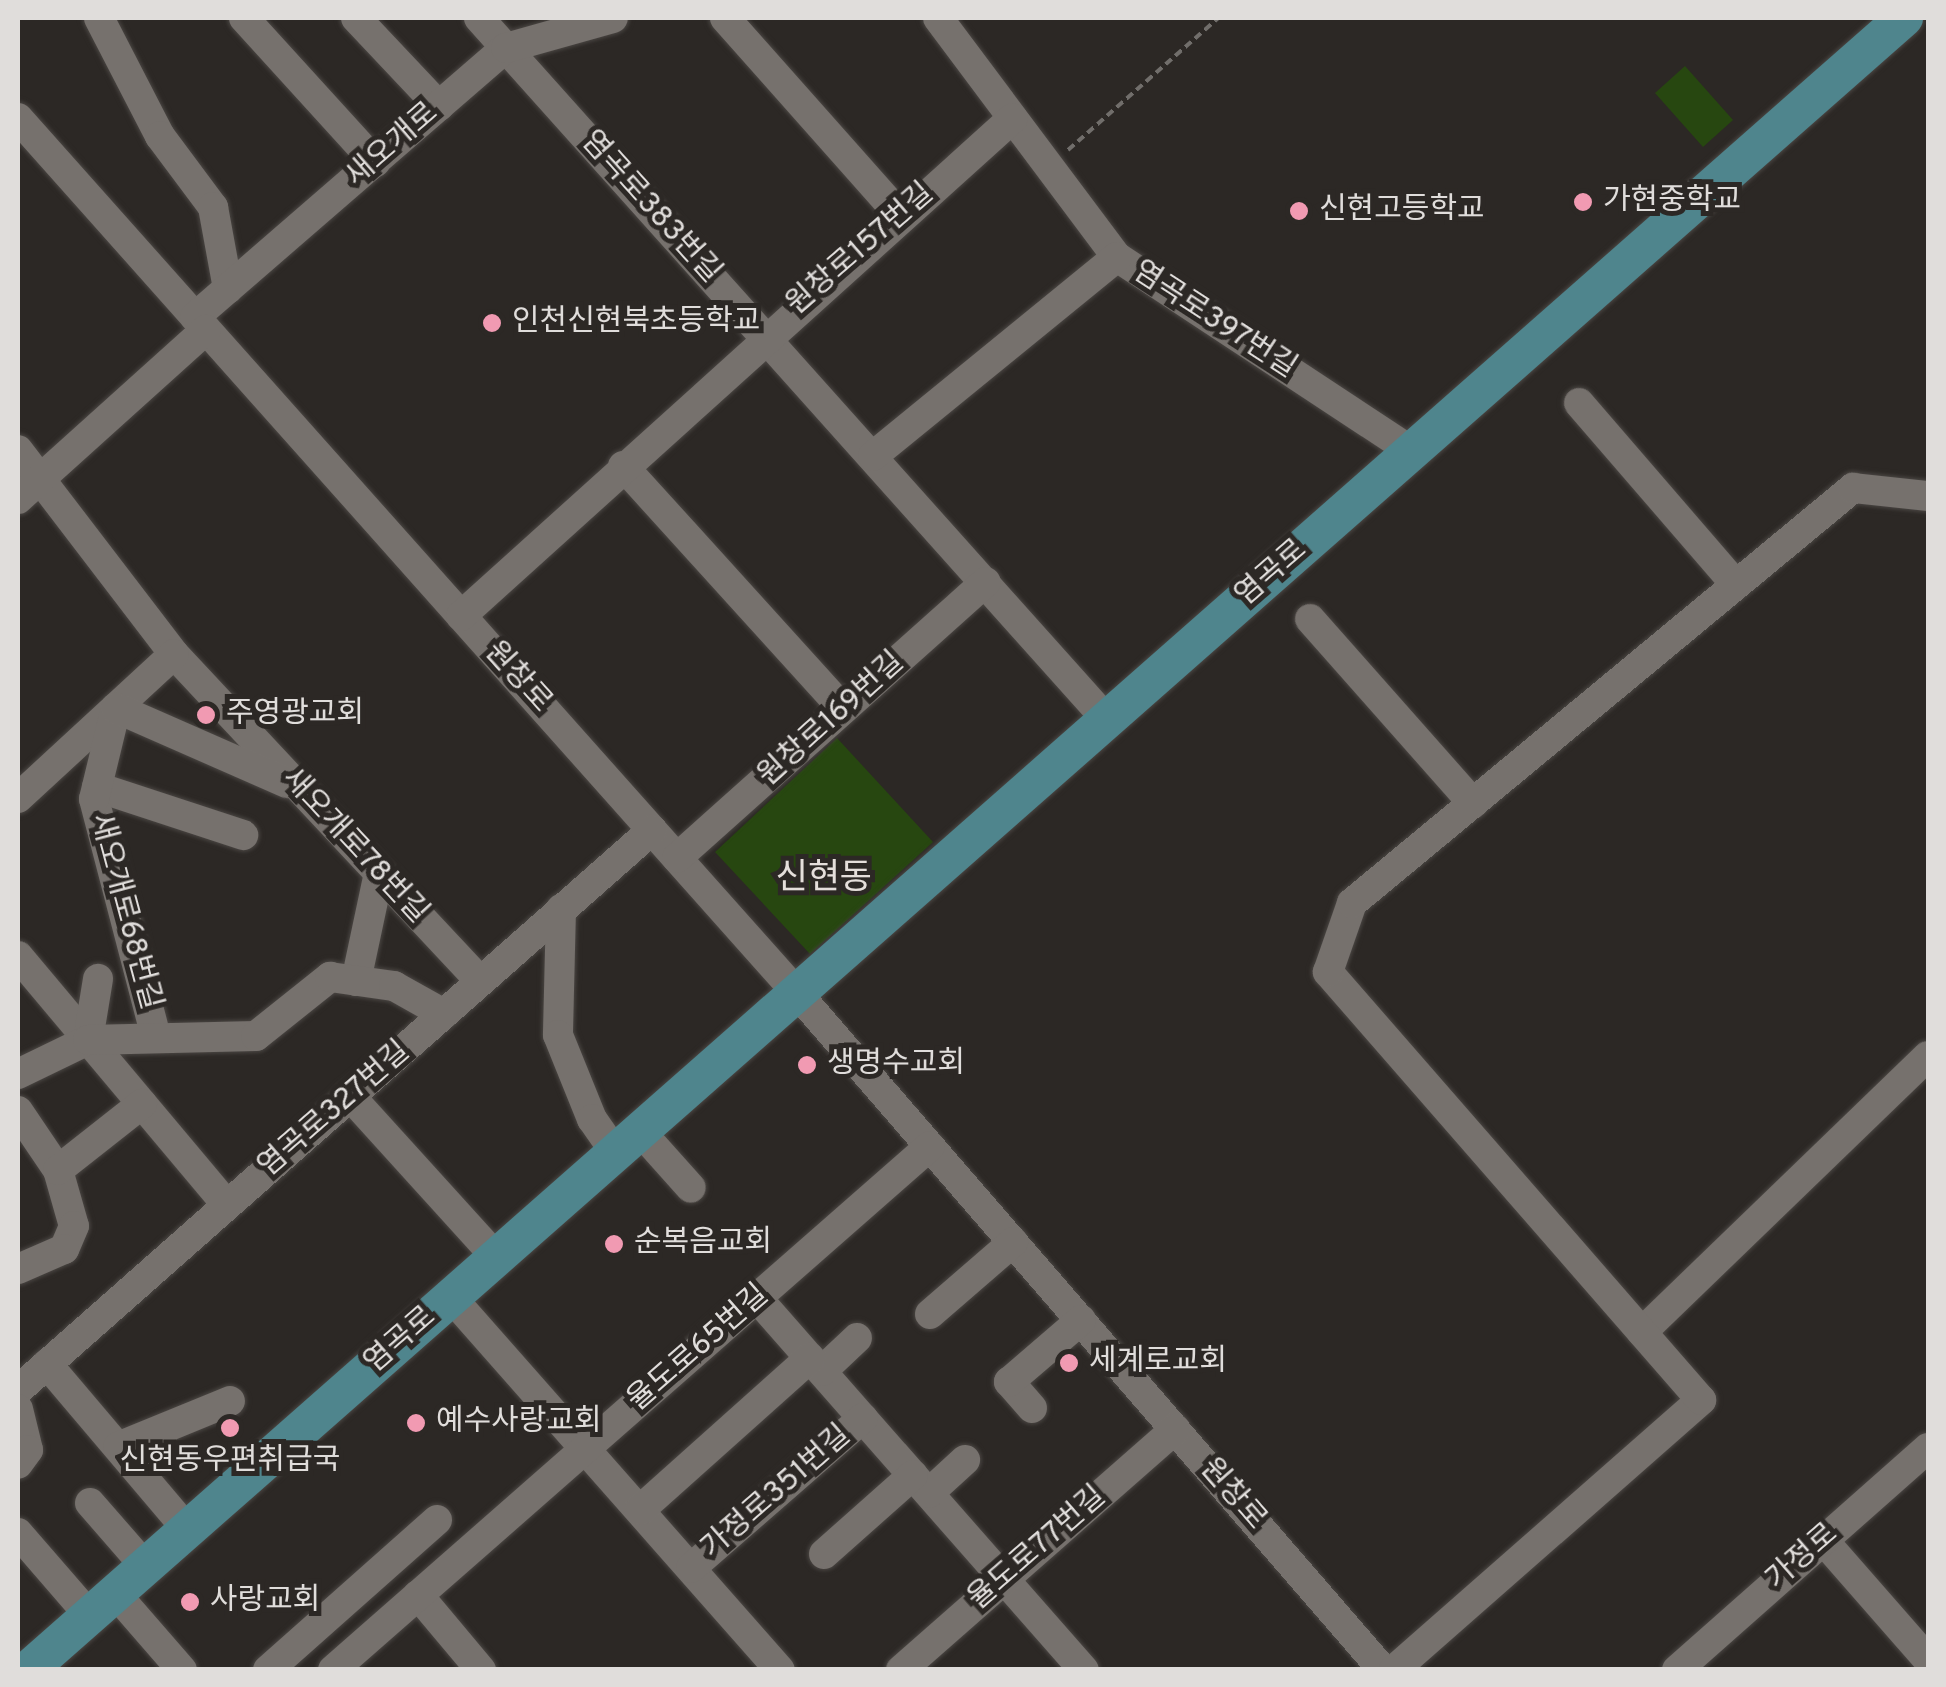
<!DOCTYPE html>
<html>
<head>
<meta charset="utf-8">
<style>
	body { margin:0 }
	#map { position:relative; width:1946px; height:1687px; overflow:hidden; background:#2c2825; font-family:Overpass,"Noto Sans KR",sans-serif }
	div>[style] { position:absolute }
	.green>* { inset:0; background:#274710 }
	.path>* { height:4px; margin-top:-2px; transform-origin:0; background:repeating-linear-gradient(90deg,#716e6b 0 8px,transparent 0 13px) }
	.roads { filter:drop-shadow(0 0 2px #4a4643) drop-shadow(0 0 2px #4a4643) }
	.minor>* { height:30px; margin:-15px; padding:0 15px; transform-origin:15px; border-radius:15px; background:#76716d }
	.major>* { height:38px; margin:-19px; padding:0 19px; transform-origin:19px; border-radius:19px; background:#4f858d }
	.dots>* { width:28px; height:28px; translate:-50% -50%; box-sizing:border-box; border:5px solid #2c2825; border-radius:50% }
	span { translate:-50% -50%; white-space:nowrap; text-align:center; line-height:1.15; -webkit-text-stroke:10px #2c2825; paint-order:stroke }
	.street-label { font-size:30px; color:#e0dddb }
	.poi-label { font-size:30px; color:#e0dddb }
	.left { translate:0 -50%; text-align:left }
	.quarter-label { font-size:35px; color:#e5dfdb }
	.frame { position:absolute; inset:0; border:20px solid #e0dddb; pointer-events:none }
</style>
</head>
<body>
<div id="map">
	<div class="green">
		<i style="clip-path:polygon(1685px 66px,1733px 120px,1703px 147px,1655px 93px)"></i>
		<i style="clip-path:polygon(837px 738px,933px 842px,810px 954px,715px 852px)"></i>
	</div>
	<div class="path">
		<i style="left:1068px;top:150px;width:200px;rotate:-41.3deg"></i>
	</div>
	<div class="roads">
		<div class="minor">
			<i style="left:99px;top:18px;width:133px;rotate:62.7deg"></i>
			<i style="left:160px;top:136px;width:89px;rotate:53.3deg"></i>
			<i style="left:213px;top:207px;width:83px;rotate:79.6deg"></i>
			<i style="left:244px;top:18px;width:195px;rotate:47.7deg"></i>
			<i style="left:356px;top:18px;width:121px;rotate:46.7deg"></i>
			<i style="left:479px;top:18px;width:942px;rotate:48.18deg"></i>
			<i style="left:725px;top:18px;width:265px;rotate:48.4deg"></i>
			<i style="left:938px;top:18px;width:299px;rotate:53.2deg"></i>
			<i style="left:1117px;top:257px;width:352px;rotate:33.4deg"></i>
			<i style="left:18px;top:118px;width:1172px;rotate:48.32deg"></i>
			<i style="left:797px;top:993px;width:895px;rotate:49.12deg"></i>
			<i style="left:195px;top:317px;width:411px;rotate:-40.9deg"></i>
			<i style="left:506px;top:48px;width:111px;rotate:-15.7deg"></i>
			<i style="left:1579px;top:403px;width:240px;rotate:49.2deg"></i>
			<i style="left:18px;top:450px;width:257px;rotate:52.6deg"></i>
			<i style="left:174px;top:654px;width:448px;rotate:46.9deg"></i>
			<i style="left:873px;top:456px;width:315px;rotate:-39.2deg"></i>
			<i style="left:623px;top:466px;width:328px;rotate:47.8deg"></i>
			<i style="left:18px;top:499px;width:253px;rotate:-42deg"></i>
			<i style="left:461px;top:616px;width:743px;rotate:-42.06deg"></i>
			<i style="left:1310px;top:619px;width:246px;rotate:48.5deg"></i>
			<i style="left:97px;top:787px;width:154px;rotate:18.2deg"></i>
			<i style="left:18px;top:798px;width:212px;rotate:-42.7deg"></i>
			<i style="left:677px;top:858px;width:414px;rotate:-41.8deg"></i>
			<i style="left:561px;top:909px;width:126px;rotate:91.4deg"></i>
			<i style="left:558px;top:1035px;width:91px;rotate:68deg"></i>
			<i style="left:592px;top:1119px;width:40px;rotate:55.1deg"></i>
			<i style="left:18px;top:956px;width:325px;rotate:50deg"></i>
			<i style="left:356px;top:981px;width:110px;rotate:-78deg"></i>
			<i style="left:156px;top:1037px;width:246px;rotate:-104.6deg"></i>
			<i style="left:94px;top:799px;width:94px;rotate:-76.4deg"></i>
			<i style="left:116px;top:708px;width:187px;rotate:23.7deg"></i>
			<i style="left:88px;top:1040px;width:62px;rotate:-80.7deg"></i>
			<i style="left:18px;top:1074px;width:78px;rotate:-25.9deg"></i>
			<i style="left:88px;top:1040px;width:168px;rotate:-1.4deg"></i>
			<i style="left:256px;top:1036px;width:95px;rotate:-38.6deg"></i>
			<i style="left:330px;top:977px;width:65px;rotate:8deg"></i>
			<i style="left:394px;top:986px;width:57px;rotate:29.2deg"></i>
			<i style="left:350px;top:1096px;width:217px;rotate:47.8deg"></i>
			<i style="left:18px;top:1111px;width:71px;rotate:55.9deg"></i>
			<i style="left:58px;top:1170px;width:58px;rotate:74.1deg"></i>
			<i style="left:74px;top:1226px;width:25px;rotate:113deg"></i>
			<i style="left:64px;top:1249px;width:50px;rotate:156.5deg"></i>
			<i style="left:640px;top:1131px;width:76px;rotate:48.2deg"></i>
			<i style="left:58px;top:1170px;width:107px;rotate:-38.2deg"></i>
			<i style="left:451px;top:1297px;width:497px;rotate:48.6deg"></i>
			<i style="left:757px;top:1298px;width:495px;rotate:48.7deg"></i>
			<i style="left:930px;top:1314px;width:110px;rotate:-40.9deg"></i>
			<i style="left:1642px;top:1332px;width:397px;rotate:-44deg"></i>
			<i style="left:47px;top:1364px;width:216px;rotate:49.7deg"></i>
			<i style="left:822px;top:1371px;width:48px;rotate:-43.3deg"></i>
			<i style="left:18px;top:1390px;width:846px;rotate:-41.45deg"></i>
			<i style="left:1032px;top:1408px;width:35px;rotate:-131deg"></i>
			<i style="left:1009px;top:1382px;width:95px;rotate:-40.7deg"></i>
			<i style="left:18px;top:1409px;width:42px;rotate:76.3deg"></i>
			<i style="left:28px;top:1450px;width:17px;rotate:126deg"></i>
			<i style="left:118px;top:1447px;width:121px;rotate:-22.3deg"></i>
			<i style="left:929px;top:1493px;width:49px;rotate:-42.5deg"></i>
			<i style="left:90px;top:1503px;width:84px;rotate:48.9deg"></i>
			<i style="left:640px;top:1510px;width:228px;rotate:-41.8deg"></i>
			<i style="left:18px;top:1533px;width:108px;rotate:49.1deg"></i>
			<i style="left:1823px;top:1540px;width:159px;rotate:48.8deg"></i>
			<i style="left:824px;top:1554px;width:119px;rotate:-41.6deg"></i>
			<i style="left:691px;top:1568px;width:228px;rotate:-41.1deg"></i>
			<i style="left:115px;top:1593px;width:102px;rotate:49deg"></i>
			<i style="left:418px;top:1595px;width:98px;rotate:50deg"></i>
			<i style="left:268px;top:1670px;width:226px;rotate:-41.6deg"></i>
			<i style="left:333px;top:1670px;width:794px;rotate:-41.27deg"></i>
			<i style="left:901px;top:1670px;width:365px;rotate:-41.3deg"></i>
			<i style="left:1394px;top:1670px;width:409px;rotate:-41.3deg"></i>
			<i style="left:1701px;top:1400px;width:568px;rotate:-131.07deg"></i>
			<i style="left:1328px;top:972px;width:73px;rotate:-70.8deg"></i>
			<i style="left:1352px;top:903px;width:651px;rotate:-39.64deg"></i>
			<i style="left:1853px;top:488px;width:75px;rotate:6.1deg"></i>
			<i style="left:1677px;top:1670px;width:335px;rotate:-41.5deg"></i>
		</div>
		<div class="major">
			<i style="left:28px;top:1670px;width:2500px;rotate:-41.37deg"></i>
		</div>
	</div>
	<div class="dots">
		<i style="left:1583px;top:202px;background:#f19ab2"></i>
		<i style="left:1299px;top:211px;background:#f19ab2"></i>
		<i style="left:492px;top:323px;background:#f19ab2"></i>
		<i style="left:206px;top:715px;background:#f19ab2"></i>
		<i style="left:807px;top:1065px;background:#f19ab2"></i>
		<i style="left:614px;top:1244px;background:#f19ab2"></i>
		<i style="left:1069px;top:1363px;background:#f19ab2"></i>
		<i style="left:416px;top:1423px;background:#f19ab2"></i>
		<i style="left:230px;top:1428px;background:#f19ab2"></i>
		<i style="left:190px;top:1602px;background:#f19ab2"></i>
	</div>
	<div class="street-label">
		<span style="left:393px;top:146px;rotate:-41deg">새오개로</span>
		<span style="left:650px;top:208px;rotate:48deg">염곡로383번길</span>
		<span style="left:861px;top:250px;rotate:-41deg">원창로157번길</span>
		<span style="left:1214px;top:321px;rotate:33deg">염곡로397번길</span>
		<span style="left:1272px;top:574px;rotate:-41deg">염곡로</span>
		<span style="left:517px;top:678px;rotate:48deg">원창로</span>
		<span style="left:832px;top:720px;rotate:-42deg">원창로169번길</span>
		<span style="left:354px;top:847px;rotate:47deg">새오개로78번길</span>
		<span style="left:124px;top:912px;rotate:75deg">새오개로68번길</span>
		<span style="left:335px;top:1110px;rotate:-41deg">염곡로327번길</span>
		<span style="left:401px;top:1341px;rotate:-41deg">염곡로</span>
		<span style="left:699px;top:1349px;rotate:-41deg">율도로65번길</span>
		<span style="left:777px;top:1493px;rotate:-41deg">가정로351번길</span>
		<span style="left:1232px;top:1495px;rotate:49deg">원창로</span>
		<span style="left:1038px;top:1549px;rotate:-41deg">율도로77번길</span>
		<span style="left:1803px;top:1558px;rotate:-41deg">가정로</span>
	</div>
	<div class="poi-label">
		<span class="left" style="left:1603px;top:202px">가현중학교</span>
		<span class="left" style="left:1319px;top:211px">신현고등학교</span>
		<span class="left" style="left:512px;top:323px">인천신현북초등학교</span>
		<span class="left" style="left:226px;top:715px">주영광교회</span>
		<span class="left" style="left:827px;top:1065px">생명수교회</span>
		<span class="left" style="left:634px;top:1244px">순복음교회</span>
		<span class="left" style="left:1089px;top:1363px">세계로교회</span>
		<span class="left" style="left:436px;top:1423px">예수사랑교회</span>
		<span style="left:230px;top:1462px">신현동우편취급국</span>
		<span class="left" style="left:210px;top:1602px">사랑교회</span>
	</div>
	<div class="quarter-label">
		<span style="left:824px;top:879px">신현동</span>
	</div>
	<div class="frame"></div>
</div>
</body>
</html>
